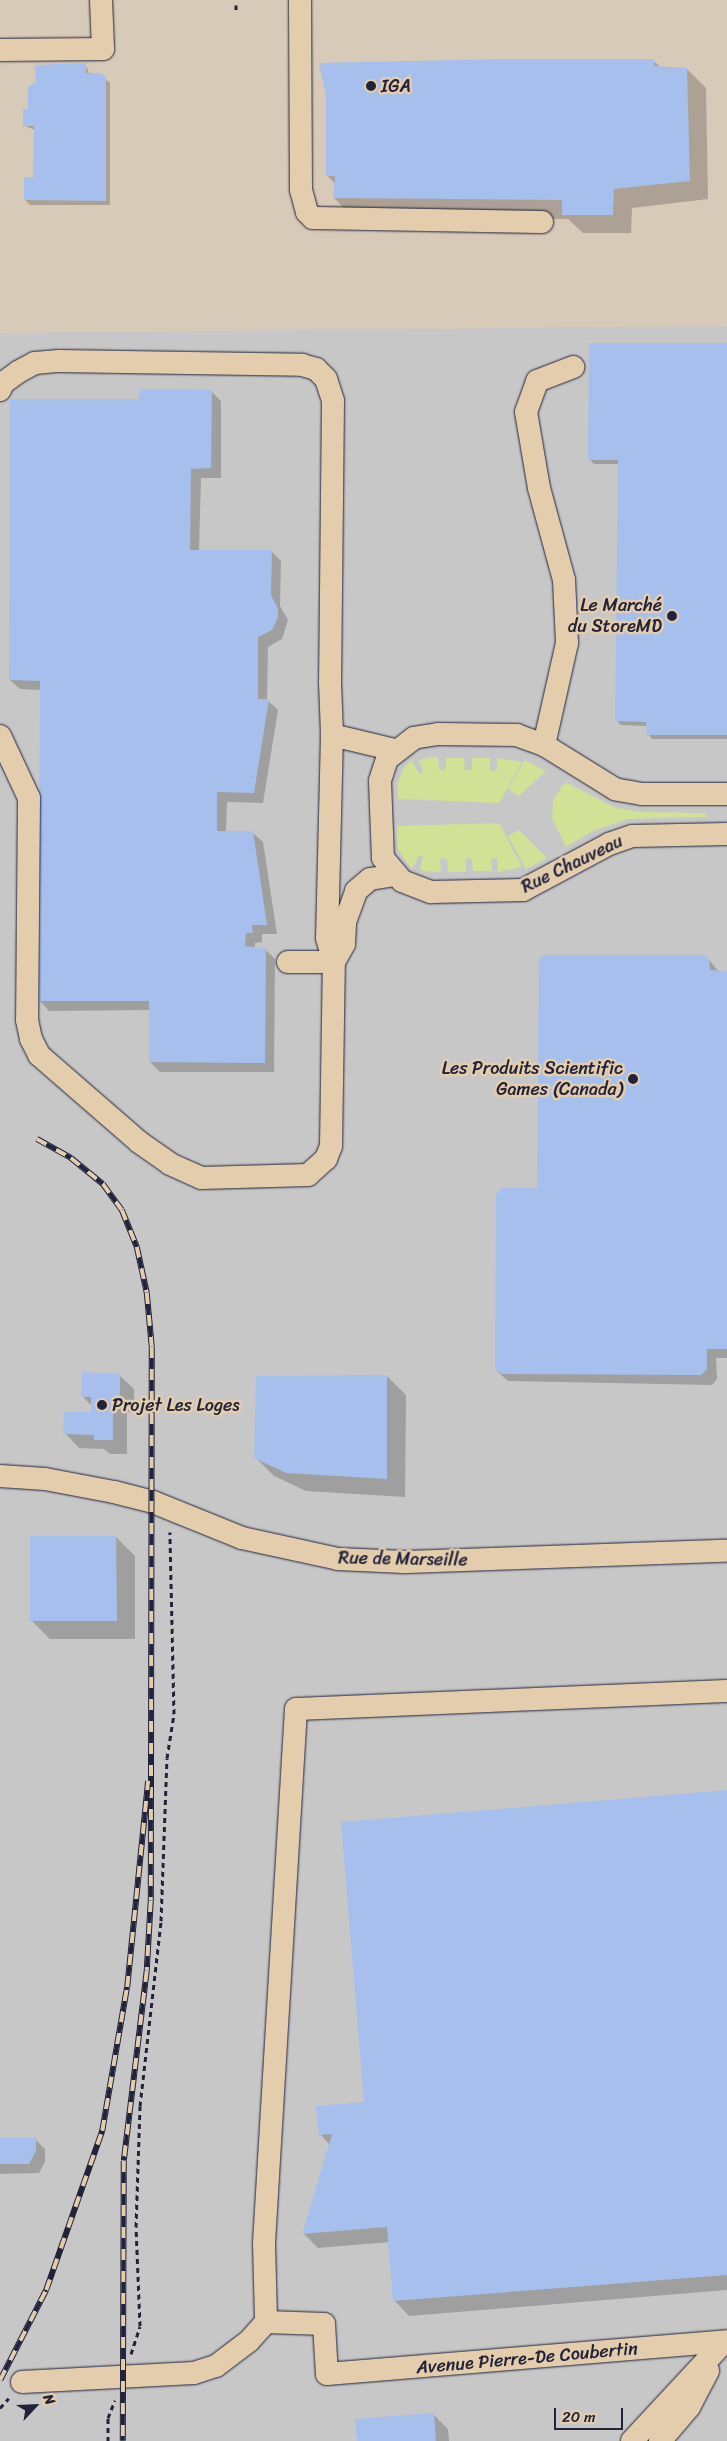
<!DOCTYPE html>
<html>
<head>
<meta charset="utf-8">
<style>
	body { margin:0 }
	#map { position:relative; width:727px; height:2441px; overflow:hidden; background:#d7cab9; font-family:Sriracha,sans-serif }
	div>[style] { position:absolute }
	.built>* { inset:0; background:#c8c7c8 }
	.green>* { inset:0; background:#d1e195 }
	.shadow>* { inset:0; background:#0003 }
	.building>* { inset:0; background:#a6bfec }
	.path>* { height:3px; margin-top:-1.5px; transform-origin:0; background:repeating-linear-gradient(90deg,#22223b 0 5px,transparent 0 9px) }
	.roads { filter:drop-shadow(0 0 1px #22223b) drop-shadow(0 0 1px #22223b) }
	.minor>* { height:22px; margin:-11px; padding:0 11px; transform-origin:11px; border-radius:11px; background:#e3cdac }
	.rail>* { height:5.5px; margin-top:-2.75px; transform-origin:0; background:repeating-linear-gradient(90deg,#e3cdac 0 11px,#22223b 0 22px); box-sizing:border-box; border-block:1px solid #22223b }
	.dots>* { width:14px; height:14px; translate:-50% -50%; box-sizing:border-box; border:2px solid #e3cdac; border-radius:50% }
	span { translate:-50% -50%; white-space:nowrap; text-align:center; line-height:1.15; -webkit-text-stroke:5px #e3cdac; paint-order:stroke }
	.poi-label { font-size:18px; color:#22223b }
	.left { translate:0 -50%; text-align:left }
	.right { translate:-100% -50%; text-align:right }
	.street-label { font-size:18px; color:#22223b }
	.north { position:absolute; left:10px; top:2381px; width:50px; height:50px; -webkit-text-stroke:4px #e3cdac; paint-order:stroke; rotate:65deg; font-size:14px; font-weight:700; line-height:20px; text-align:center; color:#22223b }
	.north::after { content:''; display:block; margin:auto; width:18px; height:22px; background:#22223b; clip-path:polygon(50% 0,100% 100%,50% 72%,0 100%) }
	.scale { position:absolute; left:554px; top:2408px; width:69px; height:22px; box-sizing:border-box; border:2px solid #22223b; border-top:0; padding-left:6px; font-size:15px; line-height:18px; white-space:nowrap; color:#22223b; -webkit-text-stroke:4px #e3cdac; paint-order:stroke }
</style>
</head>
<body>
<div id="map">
	<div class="built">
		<i style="clip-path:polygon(727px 326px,727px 2441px,0 2441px,0 333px)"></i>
	</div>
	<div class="green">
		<i style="clip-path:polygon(432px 757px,438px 757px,439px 770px,446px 770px,446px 758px,464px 758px,465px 770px,472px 770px,472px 758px,490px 758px,490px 771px,497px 770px,497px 758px,522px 762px,499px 803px,398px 799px,398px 783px,404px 767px,412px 760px,419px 774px,423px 772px,419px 760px)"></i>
		<i style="clip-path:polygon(525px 760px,546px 771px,519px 796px,508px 789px)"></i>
		<i style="clip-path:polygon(565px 782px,616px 808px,639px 812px,705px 813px,705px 817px,628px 819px,593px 831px,566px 847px,552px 818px,553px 800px)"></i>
		<i style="clip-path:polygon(499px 823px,522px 867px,498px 872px,497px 858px,491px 859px,492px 871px,473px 871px,472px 859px,466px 858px,466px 872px,448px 872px,447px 859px,440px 858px,441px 872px,425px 871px,420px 870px,423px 857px,419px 855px,412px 869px,398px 850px,397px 826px)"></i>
		<i style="clip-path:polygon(519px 830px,547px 858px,526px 869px,508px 836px)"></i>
	</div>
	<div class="shadow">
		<i style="clip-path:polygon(654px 61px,661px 68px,687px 69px,706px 88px,708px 199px,632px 208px,631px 233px,583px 233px,568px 219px,353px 217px,334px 198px,335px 184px,327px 175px)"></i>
		<i style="clip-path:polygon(85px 64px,90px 75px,100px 74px,110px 83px,110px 205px,30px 205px,25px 200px,35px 178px,35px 130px,25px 126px,29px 111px)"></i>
		<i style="clip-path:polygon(727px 344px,727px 739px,652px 739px,648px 734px,648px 726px,621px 725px,617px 721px,619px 464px,594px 464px,590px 460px)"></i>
		<i style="clip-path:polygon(211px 391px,221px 401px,221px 478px,201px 478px,199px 551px,271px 551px,281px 561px,280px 606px,288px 620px,282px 639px,268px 647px,267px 700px,278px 710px,263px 803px,227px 802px,226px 832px,253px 833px,263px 842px,277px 934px,262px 934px,262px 942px,255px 943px,255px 948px,265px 949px,275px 959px,274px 1072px,160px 1072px,150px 1062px,151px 1010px,49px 1011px,40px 1001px,41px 690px,20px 689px,10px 680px,140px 400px)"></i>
		<i style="clip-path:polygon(709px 960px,719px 972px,727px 972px,727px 1358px,716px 1358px,717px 1379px,712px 1385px,508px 1381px,498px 1372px,498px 1195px,539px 1190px)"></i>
		<i style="clip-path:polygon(119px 1375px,134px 1389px,134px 1413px,127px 1412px,127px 1454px,110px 1454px,104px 1449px,79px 1448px,65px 1433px,92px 1413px,92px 1406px,83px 1397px)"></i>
		<i style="clip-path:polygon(387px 1376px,406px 1395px,405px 1497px,306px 1491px,274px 1476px,255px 1457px)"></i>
		<i style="clip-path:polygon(116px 1537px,135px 1556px,135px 1639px,50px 1639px,31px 1620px)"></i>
		<i style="clip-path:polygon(727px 1792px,727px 2290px,409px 2316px,395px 2301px,390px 2242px,318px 2248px,304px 2234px,330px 2145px,320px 2134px,365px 2103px)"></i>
		<i style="clip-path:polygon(0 2139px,35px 2139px,45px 2149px,45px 2162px,39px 2173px,0 2174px)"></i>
		<i style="clip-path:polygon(433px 2414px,448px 2429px,449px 2441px,358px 2441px)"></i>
	</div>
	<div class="building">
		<i style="clip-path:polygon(505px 59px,655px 59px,654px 66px,687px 68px,690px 181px,614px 189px,613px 215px,562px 215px,562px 200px,333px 198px,335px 176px,326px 176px,326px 97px,319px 63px)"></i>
		<i style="clip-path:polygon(86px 63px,86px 73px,101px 73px,106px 77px,106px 201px,24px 200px,24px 177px,33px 177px,34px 126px,23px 126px,23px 109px,28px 109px,28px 87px,36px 82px,35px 65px)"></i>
		<i style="clip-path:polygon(589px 343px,727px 343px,727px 735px,647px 735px,646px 722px,615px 721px,618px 460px,588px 460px)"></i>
		<i style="clip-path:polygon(140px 389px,212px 390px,211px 468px,191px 469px,190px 550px,272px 550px,271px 595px,278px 609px,278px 617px,272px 630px,258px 637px,258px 699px,269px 699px,254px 793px,217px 792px,217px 831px,253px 831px,267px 925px,252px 925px,253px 933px,246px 933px,245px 946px,266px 948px,265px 1063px,149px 1062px,149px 1001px,38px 1001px,40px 681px,9px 680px,10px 399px,139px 399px)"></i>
		<i style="clip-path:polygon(545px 955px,703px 955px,709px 959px,710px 970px,727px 971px,727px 1349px,707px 1349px,707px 1369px,701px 1375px,501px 1374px,495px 1368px,496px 1194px,503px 1188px,537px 1188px,539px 959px)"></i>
		<i style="clip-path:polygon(82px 1372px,120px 1374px,120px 1399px,113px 1398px,113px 1440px,94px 1440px,94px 1435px,63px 1434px,64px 1412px,91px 1412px,91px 1397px,81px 1397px)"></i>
		<i style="clip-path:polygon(387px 1375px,387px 1479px,286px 1473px,254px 1458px,256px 1376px)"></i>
		<i style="clip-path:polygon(30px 1536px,116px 1536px,117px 1621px,30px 1621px)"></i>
		<i style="clip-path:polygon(727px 1790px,727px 2275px,393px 2301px,387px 2227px,302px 2234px,332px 2134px,319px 2135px,316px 2106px,364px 2102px,341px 1822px)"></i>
		<i style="clip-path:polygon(0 2138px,36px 2138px,36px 2151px,29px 2164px,0 2164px)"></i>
		<i style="clip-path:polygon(434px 2413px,436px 2441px,357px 2441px,355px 2419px)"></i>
	</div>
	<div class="path">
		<i style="left:236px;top:5px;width:6px;rotate:90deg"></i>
		<i style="left:131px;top:2354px;width:29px;rotate:-72deg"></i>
		<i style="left:140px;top:2326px;width:99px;rotate:-92.3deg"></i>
		<i style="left:136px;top:2227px;width:121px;rotate:-88.1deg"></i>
		<i style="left:140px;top:2106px;width:186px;rotate:-83.5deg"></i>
		<i style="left:161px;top:1921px;width:163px;rotate:-87.9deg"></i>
		<i style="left:167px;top:1758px;width:45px;rotate:-81deg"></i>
		<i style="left:174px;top:1714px;width:182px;rotate:-91.3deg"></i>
		<i style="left:0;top:2408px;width:13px;rotate:-48deg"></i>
		<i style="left:108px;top:2441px;width:23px;rotate:-90deg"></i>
		<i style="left:108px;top:2418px;width:19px;rotate:-69deg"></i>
	</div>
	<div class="roads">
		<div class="minor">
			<i style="left:300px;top:0;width:190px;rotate:89.7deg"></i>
			<i style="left:301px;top:190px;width:23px;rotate:75deg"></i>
			<i style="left:307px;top:212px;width:8px;rotate:45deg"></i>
			<i style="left:313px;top:218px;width:229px;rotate:1deg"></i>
			<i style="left:0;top:50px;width:103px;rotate:-0.6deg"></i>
			<i style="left:103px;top:49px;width:49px;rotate:-92.3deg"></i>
			<i style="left:0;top:390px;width:8px;rotate:-67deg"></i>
			<i style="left:3px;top:383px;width:19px;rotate:-36deg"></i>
			<i style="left:18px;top:372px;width:19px;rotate:-28deg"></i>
			<i style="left:35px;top:363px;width:24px;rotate:-5deg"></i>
			<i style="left:59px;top:361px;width:243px;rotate:0.9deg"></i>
			<i style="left:302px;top:365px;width:15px;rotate:16deg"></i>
			<i style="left:316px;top:369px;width:14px;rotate:45deg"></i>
			<i style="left:326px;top:379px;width:23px;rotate:72deg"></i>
			<i style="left:333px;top:401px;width:281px;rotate:90.6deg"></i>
			<i style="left:330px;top:682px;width:53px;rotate:87.8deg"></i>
			<i style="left:332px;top:735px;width:203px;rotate:91.4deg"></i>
			<i style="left:327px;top:938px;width:25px;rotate:74deg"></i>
			<i style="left:332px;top:735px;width:65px;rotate:13.4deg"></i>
			<i style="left:0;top:736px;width:68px;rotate:64.9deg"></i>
			<i style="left:29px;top:798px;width:222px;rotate:90.5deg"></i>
			<i style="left:27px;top:1020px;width:19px;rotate:78deg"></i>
			<i style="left:31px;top:1039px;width:18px;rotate:63deg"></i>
			<i style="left:39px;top:1055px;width:133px;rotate:41deg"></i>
			<i style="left:139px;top:1142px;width:38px;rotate:35deg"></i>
			<i style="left:170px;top:1164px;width:34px;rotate:24deg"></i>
			<i style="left:201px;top:1178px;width:107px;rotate:-1.6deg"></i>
			<i style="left:308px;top:1175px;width:24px;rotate:-42deg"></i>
			<i style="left:326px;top:1159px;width:14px;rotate:-69deg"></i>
			<i style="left:331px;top:1146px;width:184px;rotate:-89.1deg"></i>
			<i style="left:334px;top:962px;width:21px;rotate:-61deg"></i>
			<i style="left:344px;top:944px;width:22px;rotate:-87deg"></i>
			<i style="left:345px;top:922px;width:33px;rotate:-70deg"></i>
			<i style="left:356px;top:891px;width:18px;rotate:-41deg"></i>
			<i style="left:370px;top:879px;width:24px;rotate:-9deg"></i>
			<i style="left:544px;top:745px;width:105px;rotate:-77.3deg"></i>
			<i style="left:567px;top:643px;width:63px;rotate:-92.7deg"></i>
			<i style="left:564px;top:580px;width:95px;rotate:-105.2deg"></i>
			<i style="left:539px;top:488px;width:77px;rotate:-99.7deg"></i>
			<i style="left:526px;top:412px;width:33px;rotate:-70deg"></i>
			<i style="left:537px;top:381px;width:39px;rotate:-21deg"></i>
			<i style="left:727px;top:794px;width:85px;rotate:180deg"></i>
			<i style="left:642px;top:794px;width:27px;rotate:-170deg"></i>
			<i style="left:615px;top:789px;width:84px;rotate:-148.2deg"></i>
			<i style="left:544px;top:745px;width:29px;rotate:-160deg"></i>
			<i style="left:517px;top:735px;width:79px;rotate:-179.3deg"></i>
			<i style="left:438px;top:734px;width:24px;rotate:171deg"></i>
			<i style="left:414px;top:738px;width:34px;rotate:142deg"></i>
			<i style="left:387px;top:759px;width:23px;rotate:108deg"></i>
			<i style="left:380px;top:781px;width:77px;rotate:87.8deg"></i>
			<i style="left:383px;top:858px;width:30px;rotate:50deg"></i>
			<i style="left:402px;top:881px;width:31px;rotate:21deg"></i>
			<i style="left:431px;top:892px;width:92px;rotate:-1.2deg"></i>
			<i style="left:523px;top:890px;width:98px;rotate:-28.1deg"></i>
			<i style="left:609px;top:844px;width:24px;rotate:-19deg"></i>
			<i style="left:632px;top:836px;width:95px;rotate:-1.2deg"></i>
			<i style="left:288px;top:962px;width:46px"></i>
			<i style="left:0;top:1476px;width:45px;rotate:3.8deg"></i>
			<i style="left:45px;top:1479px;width:70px;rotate:10.7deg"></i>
			<i style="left:114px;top:1492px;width:40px;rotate:14.4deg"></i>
			<i style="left:153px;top:1502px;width:96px;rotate:22deg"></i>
			<i style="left:242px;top:1538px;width:98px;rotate:12.3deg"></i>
			<i style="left:338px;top:1559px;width:66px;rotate:2.6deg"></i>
			<i style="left:404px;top:1562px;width:323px;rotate:-2deg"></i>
			<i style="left:727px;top:1691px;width:431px;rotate:177.6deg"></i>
			<i style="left:296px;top:1709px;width:535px;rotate:93.43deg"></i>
			<i style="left:264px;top:2243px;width:79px;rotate:88.5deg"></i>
			<i style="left:266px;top:2322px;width:58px;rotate:2deg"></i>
			<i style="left:324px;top:2324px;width:50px;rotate:86.6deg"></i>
			<i style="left:327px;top:2374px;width:401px;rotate:-4.7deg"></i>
			<i style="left:22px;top:2382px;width:172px;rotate:-3deg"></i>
			<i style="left:194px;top:2373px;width:23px;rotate:-18deg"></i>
			<i style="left:216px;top:2366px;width:41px;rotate:-37.1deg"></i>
			<i style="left:249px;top:2341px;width:25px;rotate:-48deg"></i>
			<i style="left:632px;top:2441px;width:135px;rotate:-47.1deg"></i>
			<i style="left:660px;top:2441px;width:45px;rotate:-49.5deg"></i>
			<i style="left:689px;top:2407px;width:41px;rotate:-62.2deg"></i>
		</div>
	</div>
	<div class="rail">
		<i style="left:37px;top:1139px;width:39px;rotate:29deg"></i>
		<i style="left:71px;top:1158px;width:41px;rotate:39.1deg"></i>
		<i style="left:103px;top:1184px;width:32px;rotate:54deg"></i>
		<i style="left:122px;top:1210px;width:40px;rotate:68deg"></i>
		<i style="left:137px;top:1247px;width:47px;rotate:77.7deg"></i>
		<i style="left:147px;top:1293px;width:54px;rotate:84.7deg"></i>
		<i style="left:152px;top:1347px;width:554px;rotate:90.1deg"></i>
		<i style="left:151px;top:1901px;width:70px;rotate:93.3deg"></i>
		<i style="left:147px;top:1971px;width:191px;rotate:96.9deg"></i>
		<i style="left:124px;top:2161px;width:280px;rotate:90.2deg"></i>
		<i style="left:0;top:2380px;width:101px;rotate:-62.9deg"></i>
		<i style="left:46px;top:2290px;width:169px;rotate:-70.6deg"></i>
		<i style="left:102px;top:2131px;width:146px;rotate:-80.2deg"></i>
		<i style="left:127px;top:1987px;width:207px;rotate:-84.2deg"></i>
	</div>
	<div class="dots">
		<i style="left:371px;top:86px;background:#22223b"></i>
		<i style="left:672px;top:616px;background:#22223b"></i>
		<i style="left:633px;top:1079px;background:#22223b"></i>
		<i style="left:102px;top:1405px;background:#22223b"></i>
	</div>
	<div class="poi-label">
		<span class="left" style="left:381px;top:86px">IGA</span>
		<span class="right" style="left:662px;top:616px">Le Marché<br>du StoreMD</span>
		<span class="right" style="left:623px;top:1079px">Les Produits Scientific<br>Games (Canada)</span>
		<span class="left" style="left:112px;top:1405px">Projet Les Loges</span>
	</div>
	<div class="street-label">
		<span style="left:572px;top:864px;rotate:-26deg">Rue Chauveau</span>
		<span style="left:403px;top:1559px;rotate:1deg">Rue de Marseille</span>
		<span style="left:527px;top:2358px;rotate:-5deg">Avenue Pierre-De Coubertin</span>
	</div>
	<div class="north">N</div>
	<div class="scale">20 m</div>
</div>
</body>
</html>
